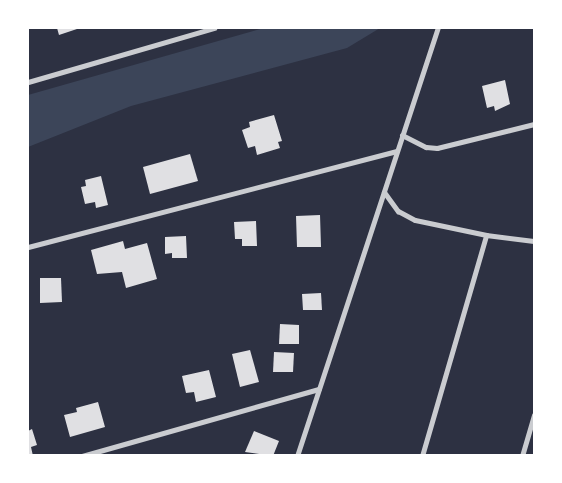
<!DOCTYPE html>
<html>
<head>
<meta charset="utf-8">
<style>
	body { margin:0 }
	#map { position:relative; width:562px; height:483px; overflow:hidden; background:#2d3142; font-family:Barlow,sans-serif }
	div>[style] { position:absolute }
	.green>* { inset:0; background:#3c4559 }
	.building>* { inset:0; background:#e0e0e3 }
	.minor>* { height:5px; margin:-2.5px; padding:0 2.5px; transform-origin:2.5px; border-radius:2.5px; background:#caccd0 }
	span { translate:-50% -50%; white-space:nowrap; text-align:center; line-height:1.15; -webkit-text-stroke:4.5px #fff; paint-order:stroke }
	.frame { position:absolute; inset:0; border:29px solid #fff; pointer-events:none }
</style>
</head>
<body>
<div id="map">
	<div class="green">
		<i style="clip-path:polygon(264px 28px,380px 28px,347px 48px,131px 106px,28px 147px,28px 95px)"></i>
	</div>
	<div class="building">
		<i style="clip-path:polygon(57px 28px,80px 28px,59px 35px)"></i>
		<i style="clip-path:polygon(505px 80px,510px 104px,495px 111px,494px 106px,487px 108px,482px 86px)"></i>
		<i style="clip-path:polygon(274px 115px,282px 141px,278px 142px,280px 148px,257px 155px,255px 146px,248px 148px,242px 130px,250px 127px,249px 122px)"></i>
		<i style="clip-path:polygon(190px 154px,198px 181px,150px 194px,143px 167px)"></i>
		<i style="clip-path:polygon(101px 176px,108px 205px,96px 208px,95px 202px,85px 204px,81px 187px,86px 186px,85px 180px)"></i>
		<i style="clip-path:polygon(320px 215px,321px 247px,297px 247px,296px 216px)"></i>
		<i style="clip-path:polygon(256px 221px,257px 246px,242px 246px,242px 239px,235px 239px,234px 222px)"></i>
		<i style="clip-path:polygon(186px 236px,187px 258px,172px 258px,172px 253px,165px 254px,165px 237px)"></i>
		<i style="clip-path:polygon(123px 241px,125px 249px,147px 243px,157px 279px,126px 288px,122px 272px,97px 274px,91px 250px)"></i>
		<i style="clip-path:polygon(40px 278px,61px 278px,62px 302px,40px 303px)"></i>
		<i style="clip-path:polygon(321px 293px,322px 310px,303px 310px,302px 294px)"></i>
		<i style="clip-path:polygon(280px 324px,299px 325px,299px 344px,279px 344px)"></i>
		<i style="clip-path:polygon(250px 350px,259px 382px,240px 387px,232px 354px)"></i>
		<i style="clip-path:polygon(274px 352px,294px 353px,293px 372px,273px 372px)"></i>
		<i style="clip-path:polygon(209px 370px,216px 397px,196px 402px,194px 392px,186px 393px,182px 376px)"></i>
		<i style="clip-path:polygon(98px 402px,105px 427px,70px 437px,64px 415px,77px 412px,76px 408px)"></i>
		<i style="clip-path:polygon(32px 429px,37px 445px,31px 447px,33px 456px,28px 456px,28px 431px)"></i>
		<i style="clip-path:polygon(254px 431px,279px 441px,273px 456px,245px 452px)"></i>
	</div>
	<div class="minor">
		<i style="left:28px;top:82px;width:194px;rotate:-16.2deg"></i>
		<i style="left:402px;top:135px;width:27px;rotate:27deg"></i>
		<i style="left:426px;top:147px;width:11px;rotate:5deg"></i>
		<i style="left:437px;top:148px;width:100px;rotate:-13.9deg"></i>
		<i style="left:384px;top:192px;width:24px;rotate:54deg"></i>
		<i style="left:398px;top:211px;width:19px;rotate:28deg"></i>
		<i style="left:415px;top:220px;width:73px;rotate:11.9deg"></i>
		<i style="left:486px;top:235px;width:48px;rotate:7.1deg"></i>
		<i style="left:28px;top:247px;width:381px;rotate:-14.6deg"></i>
		<i style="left:82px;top:456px;width:246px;rotate:-15.8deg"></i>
		<i style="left:297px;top:456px;width:451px;rotate:-71.8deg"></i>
		<i style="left:422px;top:456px;width:230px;rotate:-73.8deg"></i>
		<i style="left:522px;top:456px;width:43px;rotate:-73.7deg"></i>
	</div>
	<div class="frame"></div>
</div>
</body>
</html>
